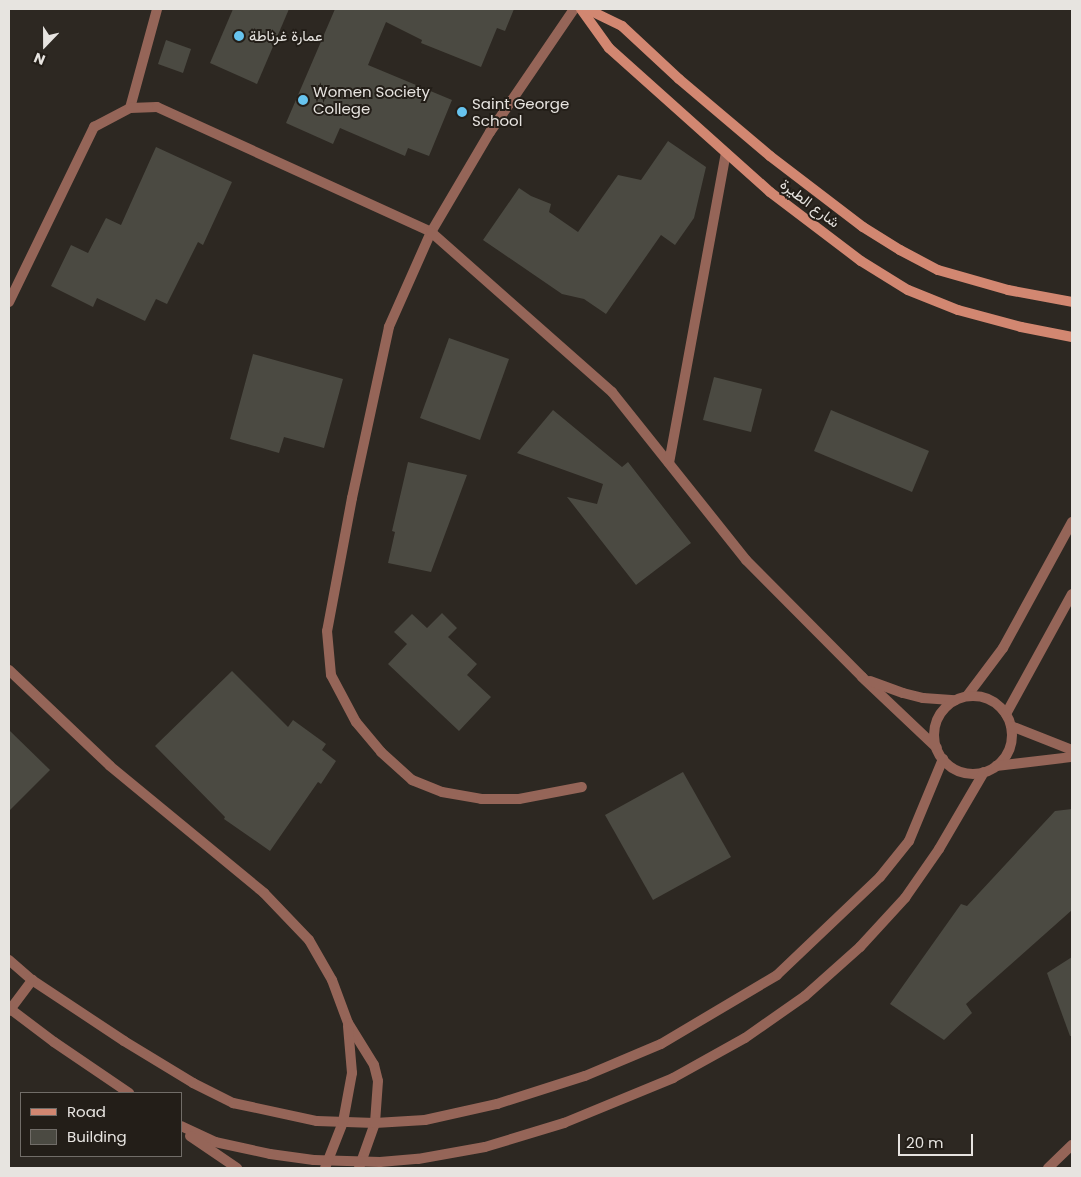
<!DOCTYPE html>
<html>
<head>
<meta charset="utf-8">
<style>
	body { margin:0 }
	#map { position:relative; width:1081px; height:1177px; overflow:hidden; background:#2d2822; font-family:Poppins,Vazirmatn,sans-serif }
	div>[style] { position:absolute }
	.building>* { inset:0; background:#4b4a42 }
	.minor>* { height:10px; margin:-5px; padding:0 5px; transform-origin:5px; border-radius:5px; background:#956558 }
	.minor>.ring { margin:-5px; padding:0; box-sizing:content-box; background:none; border:10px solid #956558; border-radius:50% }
	.secondary>* { height:10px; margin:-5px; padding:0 5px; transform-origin:5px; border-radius:5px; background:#d28771 }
	.dots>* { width:14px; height:14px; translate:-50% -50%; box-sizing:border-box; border:2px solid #231e18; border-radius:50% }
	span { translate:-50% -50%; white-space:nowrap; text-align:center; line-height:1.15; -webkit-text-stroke:4px #231e18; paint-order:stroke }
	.poi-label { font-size:15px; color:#e7e4e0 }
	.left { translate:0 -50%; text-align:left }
	.street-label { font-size:15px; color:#e7e4e0 }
	.frame { position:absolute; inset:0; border:10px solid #e7e4e0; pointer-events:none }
	.legend { position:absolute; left:20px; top:1092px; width:162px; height:65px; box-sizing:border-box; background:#231e18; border:1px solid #716d68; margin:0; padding:6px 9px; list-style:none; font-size:15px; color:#e7e4e0 }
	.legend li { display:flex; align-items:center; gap:10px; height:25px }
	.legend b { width:25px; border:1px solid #716d68 }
	.north { position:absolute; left:20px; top:20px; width:50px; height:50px; -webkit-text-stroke:4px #231e18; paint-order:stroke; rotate:202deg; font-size:14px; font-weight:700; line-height:20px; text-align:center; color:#e7e4e0 }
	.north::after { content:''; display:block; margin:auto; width:18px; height:22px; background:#e7e4e0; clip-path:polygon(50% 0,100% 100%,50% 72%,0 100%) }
	.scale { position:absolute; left:898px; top:1134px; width:75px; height:22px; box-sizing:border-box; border:2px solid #e7e4e0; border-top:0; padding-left:6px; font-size:15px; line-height:18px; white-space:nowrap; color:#e7e4e0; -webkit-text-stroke:4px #231e18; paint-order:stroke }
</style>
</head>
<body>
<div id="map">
	<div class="building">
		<i style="clip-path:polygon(233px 9px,289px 9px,257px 84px,210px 63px)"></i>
		<i style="clip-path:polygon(335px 9px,514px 9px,505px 31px,497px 28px,481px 67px,421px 43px,422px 40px,386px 22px,368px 65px,452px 100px,429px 156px,408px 148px,405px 156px,340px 128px,333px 144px,286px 123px)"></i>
		<i style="clip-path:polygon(166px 40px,191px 49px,183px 73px,158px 64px)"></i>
		<i style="clip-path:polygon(668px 141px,706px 167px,694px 218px,675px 245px,661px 235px,606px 314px,584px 299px,562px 294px,483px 240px,519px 188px,531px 196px,551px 204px,549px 212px,578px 232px,618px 175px,641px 180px)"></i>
		<i style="clip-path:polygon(156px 147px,232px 182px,203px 245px,198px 242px,167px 304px,156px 299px,145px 321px,97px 298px,93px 307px,51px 286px,71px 245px,88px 253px,106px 218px,121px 225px)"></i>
		<i style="clip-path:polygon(449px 338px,509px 359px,480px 440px,420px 418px)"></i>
		<i style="clip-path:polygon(253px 354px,343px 379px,324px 448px,284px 437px,279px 453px,230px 439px)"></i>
		<i style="clip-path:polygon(714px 377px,762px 389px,751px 432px,703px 420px)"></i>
		<i style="clip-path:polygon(553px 410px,622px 467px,628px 462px,691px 543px,636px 585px,567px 497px,597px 504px,603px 484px,517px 453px)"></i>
		<i style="clip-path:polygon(831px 410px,929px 451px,912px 492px,814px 451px)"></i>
		<i style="clip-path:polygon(408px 462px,467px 475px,431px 572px,388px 563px,395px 532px,392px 531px)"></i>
		<i style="clip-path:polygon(442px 613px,457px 628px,448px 637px,477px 664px,467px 675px,491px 697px,459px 731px,388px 664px,407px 644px,394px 632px,412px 614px,427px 628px)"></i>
		<i style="clip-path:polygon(232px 671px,288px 727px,293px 720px,326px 744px,322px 750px,336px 761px,321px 784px,318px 782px,270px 851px,224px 819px,225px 817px,155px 746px)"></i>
		<i style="clip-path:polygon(9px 730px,50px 770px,9px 811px)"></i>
		<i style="clip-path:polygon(683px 772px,731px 857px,653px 900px,605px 815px)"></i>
		<i style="clip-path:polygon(1072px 809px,1072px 910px,966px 1004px,972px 1013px,944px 1040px,890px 1004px,961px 904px,967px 906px,1055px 811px)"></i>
		<i style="clip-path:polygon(1072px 957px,1072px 1036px,1070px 1036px,1047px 973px)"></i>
	</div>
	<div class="minor">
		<i style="left:574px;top:9px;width:149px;rotate:124.3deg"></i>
		<i style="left:490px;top:132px;width:116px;rotate:120.5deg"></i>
		<i style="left:431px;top:232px;width:104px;rotate:113.9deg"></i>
		<i style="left:389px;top:327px;width:175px;rotate:102.2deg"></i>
		<i style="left:352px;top:498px;width:135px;rotate:100.6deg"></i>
		<i style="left:327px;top:631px;width:44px;rotate:84.8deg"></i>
		<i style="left:331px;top:675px;width:53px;rotate:62deg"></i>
		<i style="left:356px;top:722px;width:39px;rotate:50deg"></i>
		<i style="left:381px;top:752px;width:42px;rotate:42.1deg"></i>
		<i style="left:412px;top:780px;width:32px;rotate:22deg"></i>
		<i style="left:442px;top:792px;width:40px;rotate:10deg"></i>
		<i style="left:481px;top:799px;width:38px"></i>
		<i style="left:519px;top:799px;width:64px;rotate:-10.8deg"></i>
		<i style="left:130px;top:108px;width:103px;rotate:-74.7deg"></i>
		<i style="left:9px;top:302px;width:195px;rotate:-64.1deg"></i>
		<i style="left:94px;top:127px;width:41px;rotate:-27.8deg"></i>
		<i style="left:130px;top:108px;width:27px;rotate:-2deg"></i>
		<i style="left:157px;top:107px;width:301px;rotate:24.5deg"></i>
		<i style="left:431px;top:232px;width:242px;rotate:41.5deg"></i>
		<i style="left:612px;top:392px;width:215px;rotate:51.4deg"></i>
		<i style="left:746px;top:560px;width:165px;rotate:45.2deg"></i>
		<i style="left:862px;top:677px;width:103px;rotate:43.4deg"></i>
		<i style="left:669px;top:463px;width:315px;rotate:-79.6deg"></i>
		<i style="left:9px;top:670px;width:139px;rotate:43.5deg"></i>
		<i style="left:110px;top:766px;width:200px;rotate:39.5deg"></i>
		<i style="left:264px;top:893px;width:65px;rotate:46.2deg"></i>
		<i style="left:309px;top:940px;width:46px;rotate:60.1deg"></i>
		<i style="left:332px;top:980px;width:46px;rotate:69.6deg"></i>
		<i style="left:348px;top:1023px;width:49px;rotate:58.2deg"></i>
		<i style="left:374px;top:1065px;width:16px;rotate:76deg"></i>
		<i style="left:378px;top:1081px;width:42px;rotate:94.1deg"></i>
		<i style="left:375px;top:1123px;width:48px;rotate:109.6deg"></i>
		<i style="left:870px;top:681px;width:35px;rotate:20deg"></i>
		<i style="left:903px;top:693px;width:21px;rotate:14deg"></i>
		<i style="left:923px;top:698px;width:32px;rotate:4deg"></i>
		<i style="left:967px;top:696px;width:60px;rotate:-53.1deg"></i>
		<i style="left:1003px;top:648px;width:144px;rotate:-61.3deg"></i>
		<i class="ring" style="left:934px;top:696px;width:68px;height:68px"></i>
		<i style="left:1006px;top:714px;width:137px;rotate:-61.2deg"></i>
		<i style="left:1011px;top:726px;width:66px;rotate:21.5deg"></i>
		<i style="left:996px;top:766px;width:77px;rotate:-6.8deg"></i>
		<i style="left:9px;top:960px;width:30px;rotate:41deg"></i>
		<i style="left:32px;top:980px;width:110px;rotate:33.5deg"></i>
		<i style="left:124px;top:1041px;width:81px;rotate:31.3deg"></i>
		<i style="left:193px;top:1083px;width:45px;rotate:26.6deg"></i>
		<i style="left:233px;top:1103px;width:86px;rotate:12.1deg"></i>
		<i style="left:317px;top:1121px;width:58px;rotate:2deg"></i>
		<i style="left:375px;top:1123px;width:50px;rotate:-3.4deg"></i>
		<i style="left:425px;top:1120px;width:74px;rotate:-12.5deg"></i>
		<i style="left:497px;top:1104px;width:92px;rotate:-17.7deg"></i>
		<i style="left:585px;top:1076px;width:82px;rotate:-22.8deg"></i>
		<i style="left:661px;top:1044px;width:135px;rotate:-30.7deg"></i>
		<i style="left:777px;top:975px;width:142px;rotate:-43.6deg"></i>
		<i style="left:880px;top:877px;width:46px;rotate:-51.1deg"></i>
		<i style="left:909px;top:841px;width:89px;rotate:-67.5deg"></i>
		<i style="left:9px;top:1008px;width:56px;rotate:37.1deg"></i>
		<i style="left:54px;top:1042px;width:91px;rotate:34.2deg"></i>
		<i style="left:9px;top:1011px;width:39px;rotate:-53deg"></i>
		<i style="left:181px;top:1126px;width:38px;rotate:25deg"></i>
		<i style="left:215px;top:1142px;width:56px;rotate:12.3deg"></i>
		<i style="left:270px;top:1154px;width:44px;rotate:7.8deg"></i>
		<i style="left:314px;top:1160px;width:66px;rotate:1.7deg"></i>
		<i style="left:380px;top:1162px;width:38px;rotate:-5deg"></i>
		<i style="left:418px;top:1159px;width:68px;rotate:-10.2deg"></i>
		<i style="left:485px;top:1147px;width:83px;rotate:-16.9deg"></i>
		<i style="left:564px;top:1123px;width:118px;rotate:-22.4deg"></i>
		<i style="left:673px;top:1078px;width:82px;rotate:-29.1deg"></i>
		<i style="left:745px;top:1038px;width:73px;rotate:-35deg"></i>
		<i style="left:805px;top:996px;width:74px;rotate:-41.7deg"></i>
		<i style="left:860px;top:947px;width:67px;rotate:-47.4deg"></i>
		<i style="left:905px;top:898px;width:60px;rotate:-55.2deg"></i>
		<i style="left:939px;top:849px;width:89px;rotate:-59.7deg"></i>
		<i style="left:190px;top:1136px;width:57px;rotate:34.2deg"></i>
		<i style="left:325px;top:1168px;width:49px;rotate:-68.6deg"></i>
		<i style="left:343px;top:1122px;width:50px;rotate:-79.6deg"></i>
		<i style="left:352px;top:1073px;width:47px;rotate:-94.9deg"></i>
		<i style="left:1048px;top:1168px;width:33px;rotate:-44deg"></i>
	</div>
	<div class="secondary">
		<i style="left:581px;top:9px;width:48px;rotate:54.3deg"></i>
		<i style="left:609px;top:48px;width:216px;rotate:41.8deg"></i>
		<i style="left:770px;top:192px;width:114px;rotate:37.2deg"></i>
		<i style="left:861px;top:261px;width:55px;rotate:31.7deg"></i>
		<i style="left:908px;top:290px;width:54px;rotate:21.8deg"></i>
		<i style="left:958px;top:310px;width:65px;rotate:15.1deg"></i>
		<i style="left:1021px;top:327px;width:52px;rotate:11.1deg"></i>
		<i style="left:587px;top:9px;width:39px;rotate:26deg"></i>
		<i style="left:622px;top:26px;width:78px;rotate:42.9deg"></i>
		<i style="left:679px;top:79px;width:119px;rotate:40.2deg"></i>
		<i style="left:770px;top:156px;width:117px;rotate:37.4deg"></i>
		<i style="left:863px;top:227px;width:44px;rotate:31.9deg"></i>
		<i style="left:900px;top:250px;width:43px;rotate:27.8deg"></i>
		<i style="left:938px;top:270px;width:73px;rotate:15.9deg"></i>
		<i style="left:1008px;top:290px;width:65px;rotate:10.6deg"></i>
	</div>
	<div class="dots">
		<i style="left:239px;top:36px;background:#67c4ef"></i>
		<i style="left:303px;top:100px;background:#67c4ef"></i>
		<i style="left:462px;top:112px;background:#67c4ef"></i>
	</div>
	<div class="poi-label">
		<span class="left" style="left:249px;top:36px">عمارة غرناطة</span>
		<span class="left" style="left:313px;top:100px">Women Society<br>College</span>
		<span class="left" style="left:472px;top:112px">Saint George<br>School</span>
	</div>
	<div class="street-label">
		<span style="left:810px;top:203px;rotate:37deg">شارع الطيرة</span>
	</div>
	<div class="frame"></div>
	<ul class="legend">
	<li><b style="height:6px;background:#d28771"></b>Road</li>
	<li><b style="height:14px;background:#4b4a42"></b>Building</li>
	</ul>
	<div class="north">N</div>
	<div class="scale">20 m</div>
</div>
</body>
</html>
